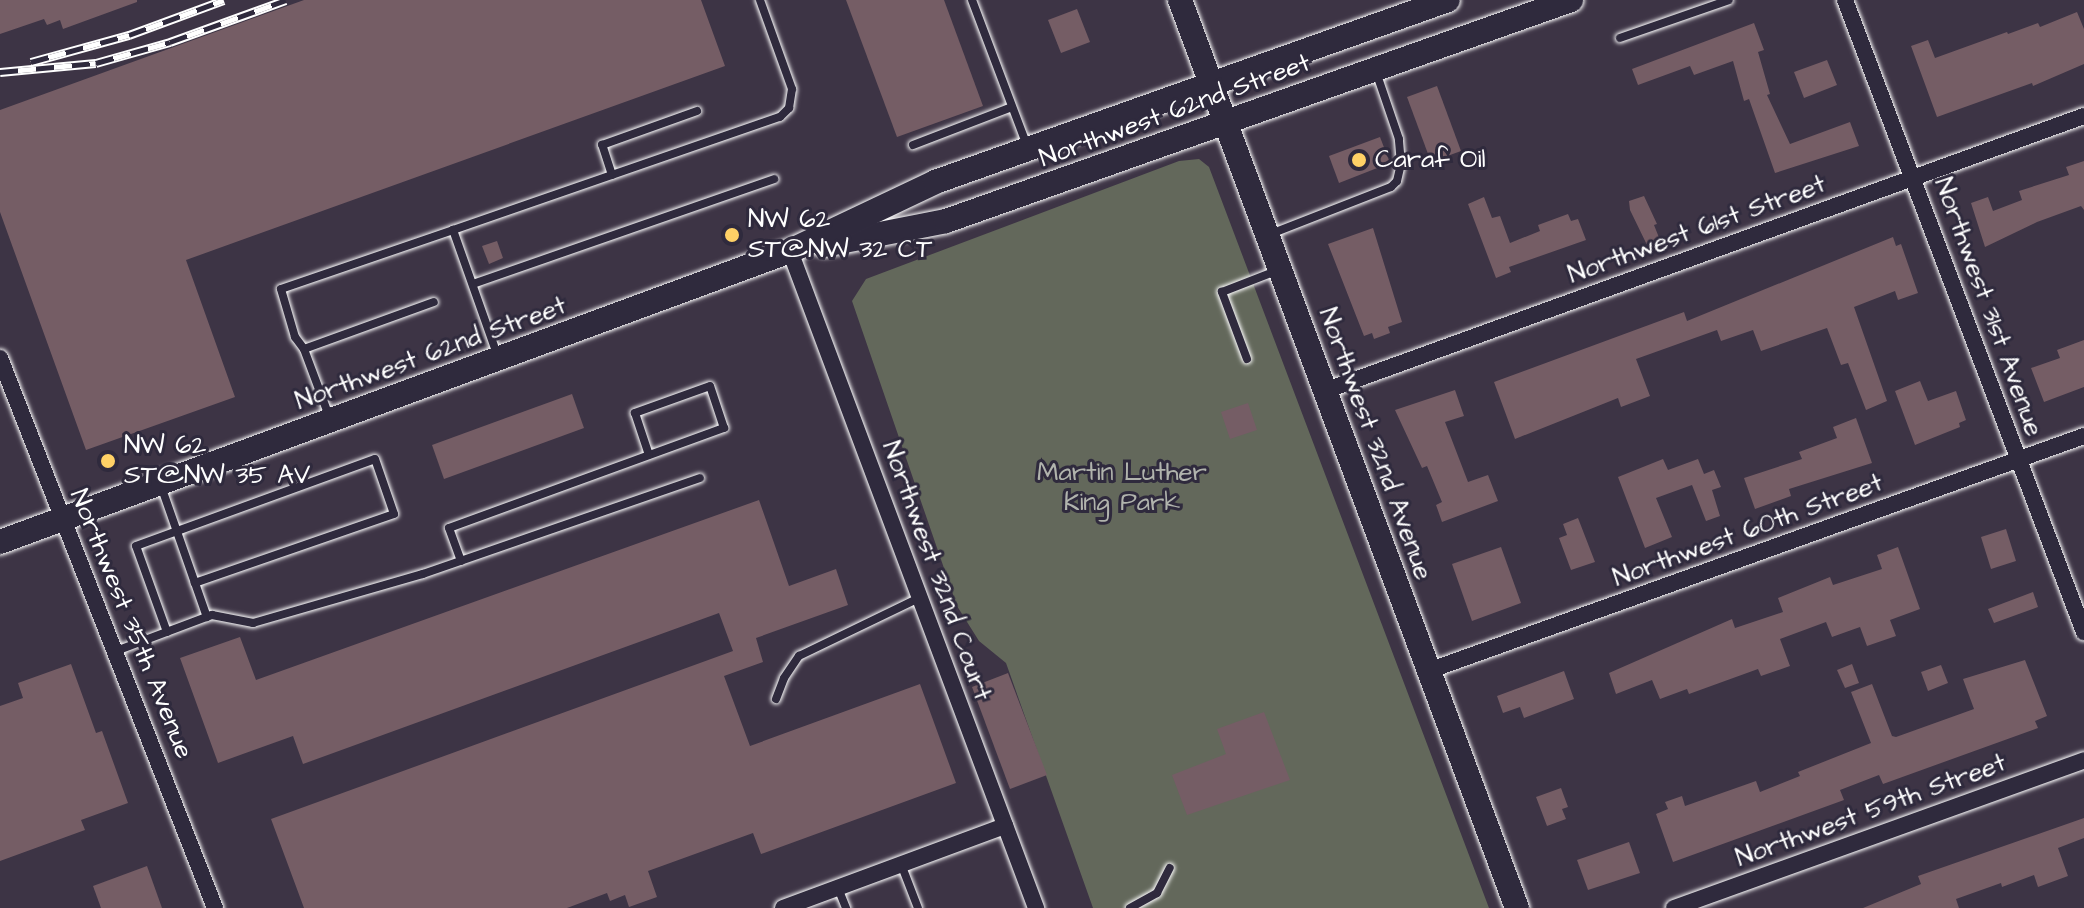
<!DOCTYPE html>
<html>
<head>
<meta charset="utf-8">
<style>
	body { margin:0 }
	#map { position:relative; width:2084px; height:908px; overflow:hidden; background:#3d3445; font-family:"Architects Daughter",sans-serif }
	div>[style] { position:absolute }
	.green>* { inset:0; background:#63685b }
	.building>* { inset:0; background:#755d65 }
	.roads { filter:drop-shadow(0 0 2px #fff) drop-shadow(0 0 2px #fff) }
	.lane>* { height:8px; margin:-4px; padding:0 4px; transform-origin:4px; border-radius:4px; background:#2f2a3d }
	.street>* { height:16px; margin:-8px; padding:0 8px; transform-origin:8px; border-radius:8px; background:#2f2a3d }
	.secondary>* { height:24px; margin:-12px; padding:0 12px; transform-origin:12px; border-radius:12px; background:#2f2a3d }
	.rail>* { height:9px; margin-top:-4.5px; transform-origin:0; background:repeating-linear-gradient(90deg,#2f2a3d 0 18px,#fff 0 36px); box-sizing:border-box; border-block:2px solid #fff }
	.dots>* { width:22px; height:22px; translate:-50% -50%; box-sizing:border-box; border:4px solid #2f2a3d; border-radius:50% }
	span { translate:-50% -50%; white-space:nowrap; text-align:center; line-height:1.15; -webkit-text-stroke:6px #2f2a3d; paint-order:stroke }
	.street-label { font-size:26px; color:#fff }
	.poi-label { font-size:26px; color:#fff }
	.left { translate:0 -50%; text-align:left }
	.park-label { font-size:26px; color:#b1b4ad }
</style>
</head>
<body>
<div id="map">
	<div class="green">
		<i style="clip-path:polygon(1199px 159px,1209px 167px,1489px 908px,1093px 908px,1006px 663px,979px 641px,957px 606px,852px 301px,866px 279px,1179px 161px)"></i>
	</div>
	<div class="building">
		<i style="clip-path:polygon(0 0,137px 0,137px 2px,63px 29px,60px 20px,47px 25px,44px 19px,0 34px)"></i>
		<i style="clip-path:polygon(304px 0,701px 0,725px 66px,186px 260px,235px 397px,86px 450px,0 212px,0 110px)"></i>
		<i style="clip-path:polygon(846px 0,944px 0,983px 106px,897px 137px)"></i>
		<i style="clip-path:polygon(1077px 9px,1090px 42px,1061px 53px,1048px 20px)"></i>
		<i style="clip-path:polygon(2077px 12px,2084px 29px,2084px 64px,2033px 86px,2032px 83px,1937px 117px,1911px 46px,1928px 40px,1935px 58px,2007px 32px,2008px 34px,2038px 23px,2040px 27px)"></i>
		<i style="clip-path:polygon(1754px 23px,1764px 50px,1758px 52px,1770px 94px,1767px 95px,1790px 144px,1850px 122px,1859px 146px,1775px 173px,1749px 99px,1744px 101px,1733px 61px,1694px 75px,1690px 66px,1638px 85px,1632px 69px)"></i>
		<i style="clip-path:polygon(1827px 60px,1837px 85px,1804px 98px,1794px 72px)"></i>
		<i style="clip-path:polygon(1437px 86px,1461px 151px,1431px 162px,1407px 97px)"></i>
		<i style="clip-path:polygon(1380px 137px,1390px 163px,1339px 183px,1329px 156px)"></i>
		<i style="clip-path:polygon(2084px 161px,2084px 210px,2081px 206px,2037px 222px,1985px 247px,1971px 203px,1988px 197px,1993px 211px,2022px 200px,2019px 191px,2069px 175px,2066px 167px)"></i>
		<i style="clip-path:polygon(1644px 196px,1657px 224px,1654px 225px,1660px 240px,1647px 245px,1630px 210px,1629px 201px)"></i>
		<i style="clip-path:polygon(1484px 197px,1492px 218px,1500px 216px,1510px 243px,1540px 231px,1538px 225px,1568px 214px,1571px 221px,1578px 219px,1586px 240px,1509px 267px,1511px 272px,1496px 278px,1468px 204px)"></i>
		<i style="clip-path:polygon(1373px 228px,1402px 322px,1388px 327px,1390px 333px,1374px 339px,1372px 333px,1364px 336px,1328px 244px)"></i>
		<i style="clip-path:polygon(1893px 237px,1896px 246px,1901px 244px,1918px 293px,1898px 300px,1895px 291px,1854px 307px,1887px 401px,1866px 410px,1848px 363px,1841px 365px,1827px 328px,1761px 351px,1753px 330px,1721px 341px,1717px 330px,1636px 359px,1650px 396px,1621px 407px,1618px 398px,1515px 439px,1494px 382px,1684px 312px,1687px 321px)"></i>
		<i style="clip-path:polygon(497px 241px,503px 258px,489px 264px,482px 246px)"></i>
		<i style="clip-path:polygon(2084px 340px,2084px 387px,2044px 402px,2031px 368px,2060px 358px,2057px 350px)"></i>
		<i style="clip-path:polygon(1920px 381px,1928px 401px,1956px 391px,1966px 420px,1959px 423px,1960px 427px,1915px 445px,1895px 391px)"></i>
		<i style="clip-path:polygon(1455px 390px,1464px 416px,1445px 422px,1468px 482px,1488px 475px,1498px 501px,1442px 522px,1436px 505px,1442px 502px,1427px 466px,1422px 468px,1395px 410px)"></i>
		<i style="clip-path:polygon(572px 394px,584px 428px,444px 479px,432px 445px)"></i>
		<i style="clip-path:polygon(1248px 403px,1257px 430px,1230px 439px,1221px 412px)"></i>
		<i style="clip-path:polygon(1856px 418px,1872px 463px,1789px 489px,1791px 496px,1755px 509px,1744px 478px,1802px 459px,1799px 452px,1837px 438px,1833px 427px)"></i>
		<i style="clip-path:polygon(1663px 459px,1668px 470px,1698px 459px,1704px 474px,1714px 470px,1721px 487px,1712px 490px,1720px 516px,1706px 521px,1692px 485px,1656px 498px,1672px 537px,1645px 548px,1618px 477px)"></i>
		<i style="clip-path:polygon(759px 500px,789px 586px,836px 569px,848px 605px,756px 638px,763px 662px,724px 676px,750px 746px,920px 684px,956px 783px,761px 854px,753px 833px,648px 871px,657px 897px,629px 907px,625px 895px,610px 901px,607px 893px,567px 908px,304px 908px,271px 819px,733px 651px,719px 613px,303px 764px,293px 736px,218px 763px,180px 658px,240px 637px,256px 680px)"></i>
		<i style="clip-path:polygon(1578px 518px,1595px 562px,1571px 570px,1559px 538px,1567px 535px,1563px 524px)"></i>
		<i style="clip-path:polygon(2006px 529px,2016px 561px,1991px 569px,1981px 537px)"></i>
		<i style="clip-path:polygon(1501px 547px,1521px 603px,1472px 621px,1452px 564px)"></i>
		<i style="clip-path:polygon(1898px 547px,1920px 609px,1890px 620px,1896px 636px,1867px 646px,1860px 627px,1832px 637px,1826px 622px,1780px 639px,1790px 666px,1761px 676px,1758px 669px,1689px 694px,1687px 689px,1660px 699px,1652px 680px,1616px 694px,1609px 673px,1732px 619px,1735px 628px,1783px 612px,1778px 598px,1830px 577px,1833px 585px,1882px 569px,1877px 555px)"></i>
		<i style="clip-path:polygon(2033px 592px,2038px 607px,1994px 623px,1988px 609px)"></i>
		<i style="clip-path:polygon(2025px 660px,2047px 716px,2035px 721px,2038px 728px,1883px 784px,1879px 775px,1840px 790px,1844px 800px,1673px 862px,1656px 814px,1668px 809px,1665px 802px,1682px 796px,1685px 806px,1756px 781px,1760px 792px,1800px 776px,1798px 772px,1871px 743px,1851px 692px,1872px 684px,1892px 736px,1896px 737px,1974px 709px,1963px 679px)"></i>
		<i style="clip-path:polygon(71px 664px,96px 733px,102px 731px,128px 803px,81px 820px,85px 830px,0 861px,0 706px,23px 698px,18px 683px)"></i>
		<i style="clip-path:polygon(1852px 664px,1859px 683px,1845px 688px,1837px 670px)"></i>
		<i style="clip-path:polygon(1941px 665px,1948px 683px,1928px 691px,1921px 672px)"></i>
		<i style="clip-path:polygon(1564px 671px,1574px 699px,1524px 718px,1520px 707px,1503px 713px,1497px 696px)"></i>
		<i style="clip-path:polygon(1008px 673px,1047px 775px,1010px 789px,972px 687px)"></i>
		<i style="clip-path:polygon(1264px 712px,1290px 780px,1187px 815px,1172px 775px,1226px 754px,1217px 729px)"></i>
		<i style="clip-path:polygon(1561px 788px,1568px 807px,1562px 809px,1566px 819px,1547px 826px,1536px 797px)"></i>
		<i style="clip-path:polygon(2084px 818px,2084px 838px,2058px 848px,2068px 876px,2038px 887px,2034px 875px,2002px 887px,2001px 883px,1956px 899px,1959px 908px,1863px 908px,1921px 884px,1918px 876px)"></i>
		<i style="clip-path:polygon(1629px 842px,1640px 873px,1588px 890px,1577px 860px)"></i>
		<i style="clip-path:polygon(147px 866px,162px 908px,101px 908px,93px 886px)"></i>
	</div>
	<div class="roads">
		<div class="lane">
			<i style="left:972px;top:0;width:158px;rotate:69.3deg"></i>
			<i style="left:1620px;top:38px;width:115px;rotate:-19.2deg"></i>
			<i style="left:913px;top:145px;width:106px;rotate:-21deg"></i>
			<i style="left:612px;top:175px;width:32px;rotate:-108deg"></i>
			<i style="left:602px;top:145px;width:101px;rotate:-19.7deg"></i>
			<i style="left:1268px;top:235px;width:132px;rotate:-21.3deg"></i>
			<i style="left:1391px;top:187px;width:8px;rotate:-45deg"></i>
			<i style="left:1397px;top:181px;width:17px;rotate:-77deg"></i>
			<i style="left:1401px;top:164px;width:25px;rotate:-95deg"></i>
			<i style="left:1399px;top:139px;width:71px;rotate:-108.9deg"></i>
			<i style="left:473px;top:284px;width:319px;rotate:-19.2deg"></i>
			<i style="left:304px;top:349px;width:15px;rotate:-127deg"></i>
			<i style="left:295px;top:337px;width:50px;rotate:-106.3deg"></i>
			<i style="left:281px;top:289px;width:182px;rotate:-18.9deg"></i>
			<i style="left:498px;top:357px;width:135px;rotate:-109.5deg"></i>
			<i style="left:453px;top:230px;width:346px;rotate:-19.1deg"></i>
			<i style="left:780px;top:117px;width:13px;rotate:-45deg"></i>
			<i style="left:789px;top:108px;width:19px;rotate:-81deg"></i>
			<i style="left:792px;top:89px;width:95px;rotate:-109.8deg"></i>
			<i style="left:1247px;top:359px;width:72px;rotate:-110.5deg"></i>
			<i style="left:1222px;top:292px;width:58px;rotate:-21.3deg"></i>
			<i style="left:329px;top:416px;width:72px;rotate:-110.5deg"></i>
			<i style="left:304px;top:349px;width:138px;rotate:-19.9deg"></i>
			<i style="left:161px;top:486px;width:139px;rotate:70.7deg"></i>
			<i style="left:461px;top:561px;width:35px;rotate:-110deg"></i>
			<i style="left:449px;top:528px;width:293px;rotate:-20deg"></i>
			<i style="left:724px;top:428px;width:44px;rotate:-108.4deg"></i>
			<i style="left:710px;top:386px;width:80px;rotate:160.2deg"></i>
			<i style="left:635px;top:413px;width:44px;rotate:71.6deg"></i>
			<i style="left:167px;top:632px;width:91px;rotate:-109.8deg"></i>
			<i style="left:136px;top:546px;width:254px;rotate:-20deg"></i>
			<i style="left:375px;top:459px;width:58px;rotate:70.9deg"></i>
			<i style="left:394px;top:514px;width:211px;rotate:160.9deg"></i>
			<i style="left:116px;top:651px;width:103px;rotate:-20.6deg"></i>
			<i style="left:212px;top:615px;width:42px;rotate:11deg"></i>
			<i style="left:253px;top:623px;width:177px;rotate:-16.1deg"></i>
			<i style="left:423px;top:574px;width:293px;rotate:-19.1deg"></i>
			<i style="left:776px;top:699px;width:22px;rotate:-69deg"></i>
			<i style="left:784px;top:678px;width:27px;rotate:-56deg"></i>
			<i style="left:799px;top:656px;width:133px;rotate:-25.8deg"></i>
			<i style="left:901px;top:864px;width:47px;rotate:68.9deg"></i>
			<i style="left:838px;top:888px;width:22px;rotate:68deg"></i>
			<i style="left:1130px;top:908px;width:31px;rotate:-29deg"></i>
			<i style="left:1157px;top:893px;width:28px;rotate:-63deg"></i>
		</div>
		<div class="street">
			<i style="left:1845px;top:0;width:676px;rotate:69.29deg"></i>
			<i style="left:790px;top:251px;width:702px;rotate:69.47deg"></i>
			<i style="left:0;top:358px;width:591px;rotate:68.65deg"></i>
			<i style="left:1327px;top:390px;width:805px;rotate:-19.9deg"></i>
			<i style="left:1428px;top:671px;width:697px;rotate:-19.71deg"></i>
			<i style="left:783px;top:908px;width:237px;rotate:-20.3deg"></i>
			<i style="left:1674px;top:908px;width:436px;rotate:-19.8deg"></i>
		</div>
		<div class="secondary">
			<i style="left:1180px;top:0;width:969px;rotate:69.64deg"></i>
			<i style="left:824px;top:245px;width:124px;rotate:-11.1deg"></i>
			<i style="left:946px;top:221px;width:663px;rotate:-19.47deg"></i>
			<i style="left:0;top:542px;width:842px;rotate:-20.22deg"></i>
			<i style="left:790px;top:251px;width:161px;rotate:-25.4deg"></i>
			<i style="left:935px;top:182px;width:544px;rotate:-19.53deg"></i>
		</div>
	</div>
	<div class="rail">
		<i style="left:31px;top:62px;width:102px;rotate:-15.4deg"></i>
		<i style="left:129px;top:35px;width:101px;rotate:-20.2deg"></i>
		<i style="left:0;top:72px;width:96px;rotate:-5.4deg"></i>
		<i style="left:96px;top:63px;width:77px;rotate:-15.8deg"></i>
		<i style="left:170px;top:42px;width:123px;rotate:-19.9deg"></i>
	</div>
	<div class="dots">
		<i style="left:1359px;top:160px;background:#ffd166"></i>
		<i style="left:732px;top:235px;background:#ffd166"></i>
		<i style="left:108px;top:461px;background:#ffd166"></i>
	</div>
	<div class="street-label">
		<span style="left:1175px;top:111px;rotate:-20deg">Northwest 62nd Street</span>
		<span style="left:1697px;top:230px;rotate:-20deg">Northwest 61st Street</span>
		<span style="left:1988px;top:307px;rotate:70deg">Northwest 31st Avenue</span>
		<span style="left:431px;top:354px;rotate:-20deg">Northwest 62nd Street</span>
		<span style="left:1375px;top:444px;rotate:70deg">Northwest 32nd Avenue</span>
		<span style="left:1748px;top:531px;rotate:-20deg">Northwest 60th Street</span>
		<span style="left:936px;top:571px;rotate:70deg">Northwest 32nd Court</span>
		<span style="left:131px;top:624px;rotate:68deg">Northwest 35th Avenue</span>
		<span style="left:1871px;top:811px;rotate:-20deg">Northwest 59th Street</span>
	</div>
	<div class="poi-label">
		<span class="left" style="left:1375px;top:160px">Caraf Oil</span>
		<span class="left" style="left:748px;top:235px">NW 62<br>ST@NW 32 CT</span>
		<span class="left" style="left:124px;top:461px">NW 62<br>ST@NW 35 AV</span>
	</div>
	<div class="park-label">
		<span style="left:1122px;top:488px">Martin Luther<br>King Park</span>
	</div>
</div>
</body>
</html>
